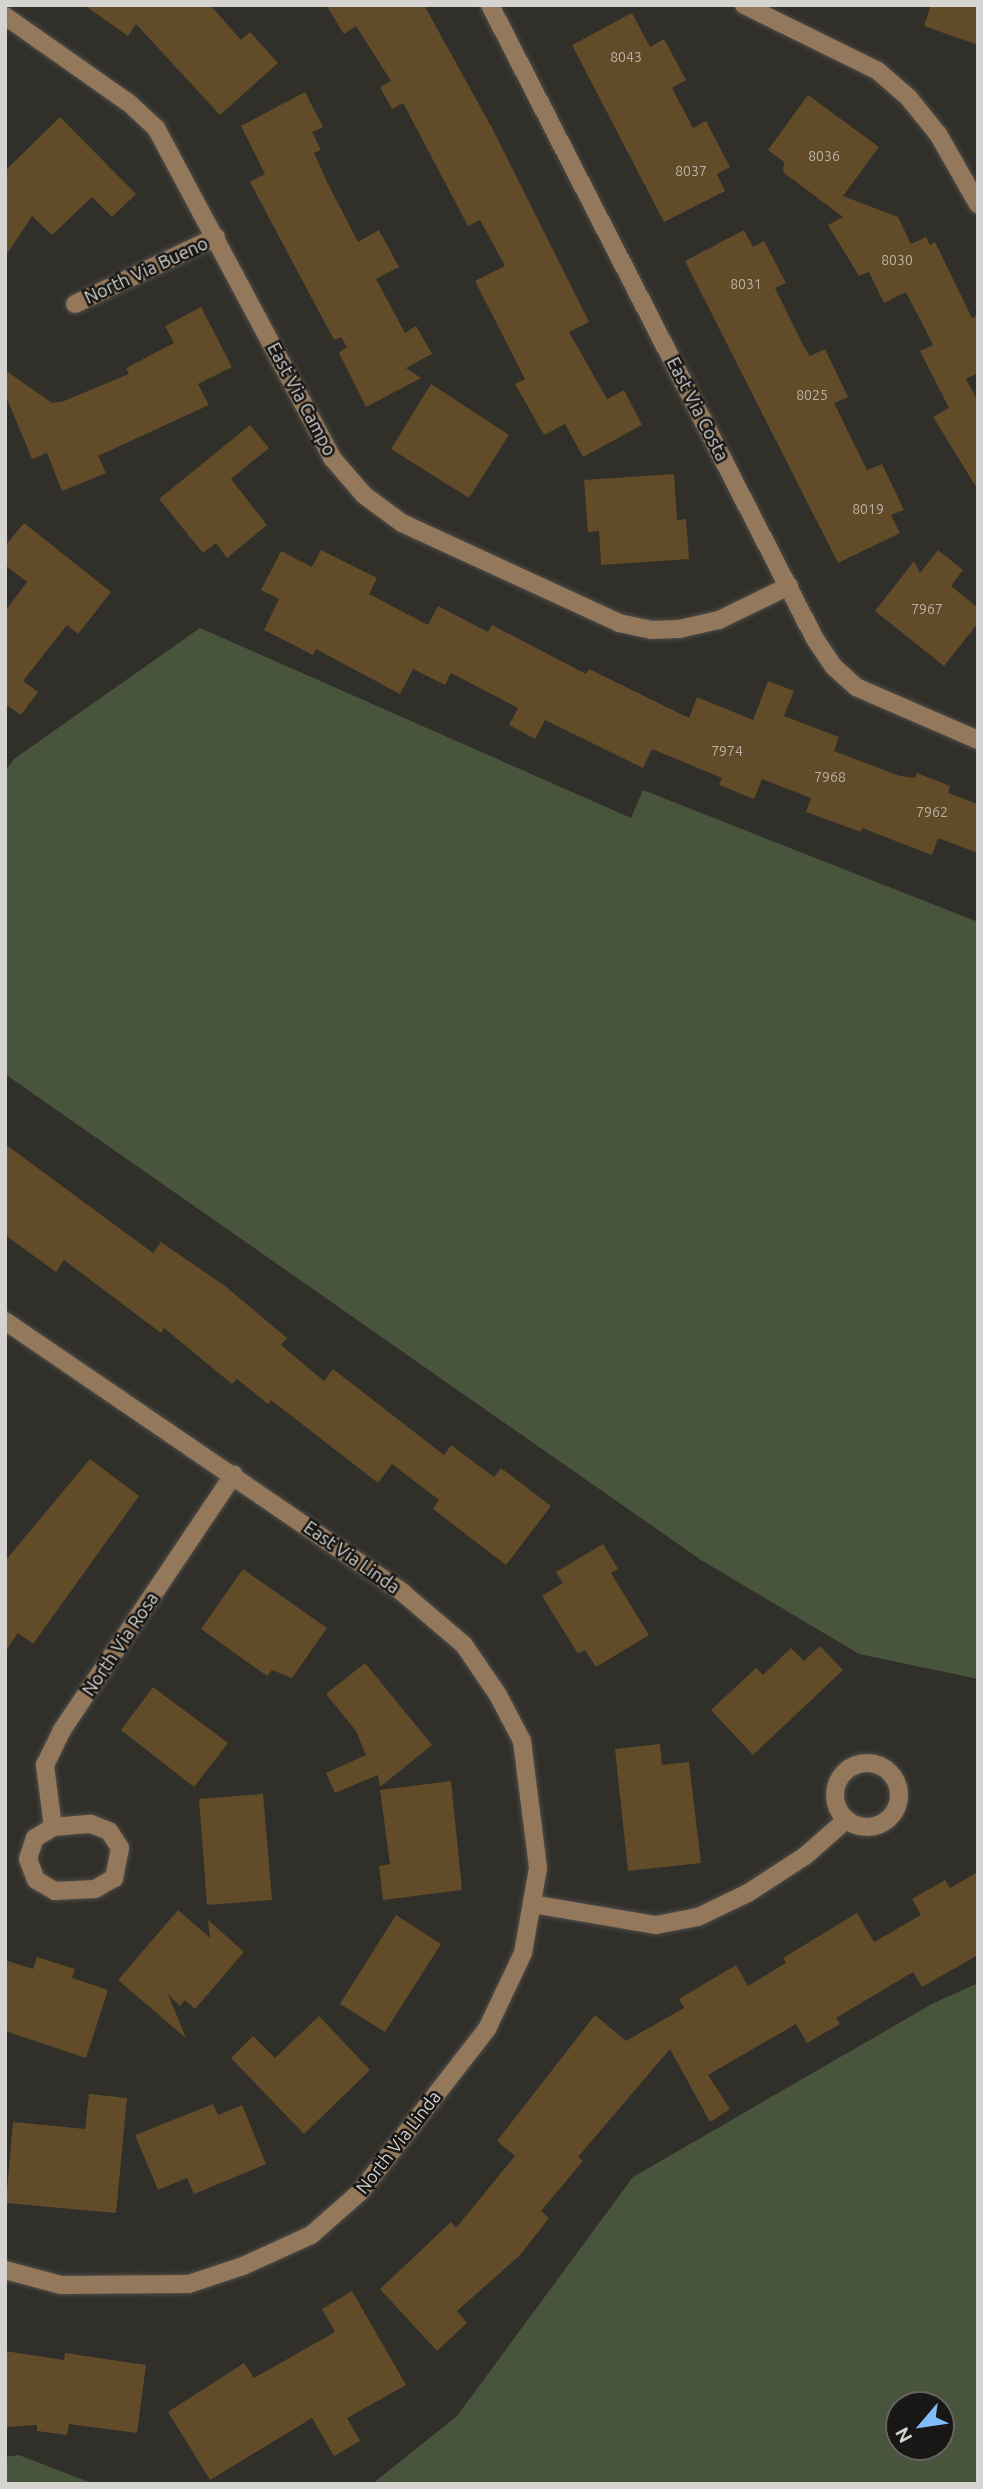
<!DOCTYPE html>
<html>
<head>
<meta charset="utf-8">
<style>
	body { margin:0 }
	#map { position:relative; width:983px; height:2489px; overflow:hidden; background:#312f2a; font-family:Ubuntu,sans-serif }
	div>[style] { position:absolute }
	.green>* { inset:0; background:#49543d }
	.building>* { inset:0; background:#614b28 }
	.roads { filter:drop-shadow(0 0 2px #4f4d48) drop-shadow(0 0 2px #4f4d48) }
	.minor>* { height:18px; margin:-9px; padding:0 9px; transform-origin:9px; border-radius:9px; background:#93785b }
	.minor>.ring { margin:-9px; padding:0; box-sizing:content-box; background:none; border:18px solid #93785b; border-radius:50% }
	span { translate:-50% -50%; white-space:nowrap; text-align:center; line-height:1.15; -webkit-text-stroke:5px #181715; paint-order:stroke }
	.number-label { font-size:14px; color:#b9b2a7 }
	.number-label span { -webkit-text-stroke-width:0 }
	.street-label { font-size:18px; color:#d6d4d1 }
	.frame { position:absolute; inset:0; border:7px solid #d6d4d1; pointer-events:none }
	.north { position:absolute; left:885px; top:2391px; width:70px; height:70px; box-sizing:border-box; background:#181715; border:2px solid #646360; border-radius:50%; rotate:241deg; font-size:19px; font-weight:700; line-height:28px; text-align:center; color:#d6d4d1 }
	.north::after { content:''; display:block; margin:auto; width:24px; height:32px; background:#80bdfa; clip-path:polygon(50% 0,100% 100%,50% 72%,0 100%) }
</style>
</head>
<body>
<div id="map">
	<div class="green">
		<i style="clip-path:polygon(200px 628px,631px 818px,643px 790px,978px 922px,978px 1679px,859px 1654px,701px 1560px,5px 1074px,5px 771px,14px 759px)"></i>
		<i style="clip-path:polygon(evenodd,978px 1983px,978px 2484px,372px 2484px,457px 2416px,633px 2177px,932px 2004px,978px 1983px,899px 2405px,941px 2405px,941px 2447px,899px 2447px,899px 2405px)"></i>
		<i style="clip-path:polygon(19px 2455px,94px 2484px,5px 2484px,5px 2457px)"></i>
	</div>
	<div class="building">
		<i style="clip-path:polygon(84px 5px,210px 5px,241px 40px,250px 32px,278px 63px,220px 115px,136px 24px,128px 36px)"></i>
		<i style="clip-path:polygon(326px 5px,424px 5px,492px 128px,589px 322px,569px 332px,607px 399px,624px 390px,642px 425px,583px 457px,565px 424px,544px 435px,515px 384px,525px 379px,475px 281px,505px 266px,480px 220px,468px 226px,403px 103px,392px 109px,380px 87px,391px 81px,356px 26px,344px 34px)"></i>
		<i style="clip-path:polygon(931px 5px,978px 5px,978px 45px,924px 26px)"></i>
		<i style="clip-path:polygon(632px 13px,650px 47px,664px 39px,686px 80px,672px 88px,693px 128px,706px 121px,730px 167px,717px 174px,725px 191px,664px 222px,572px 45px)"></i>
		<i style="clip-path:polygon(305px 92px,323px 127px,312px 132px,321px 150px,314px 153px,329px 186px,358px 242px,379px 230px,399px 267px,376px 279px,405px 333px,416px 326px,432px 354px,406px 368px,421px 378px,366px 407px,339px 353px,347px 347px,341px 337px,334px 340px,250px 182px,265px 174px,241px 126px)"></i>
		<i style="clip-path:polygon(808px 95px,879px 147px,843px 196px,898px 217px,911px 244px,926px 237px,930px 245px,935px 242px,972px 318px,978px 315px,978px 373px,966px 379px,978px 401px,978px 490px,933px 417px,949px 408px,920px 351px,933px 345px,906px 292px,884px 303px,869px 272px,859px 276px,828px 225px,843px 217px,783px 172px,784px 162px,768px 150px)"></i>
		<i style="clip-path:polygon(60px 117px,136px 194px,112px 217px,92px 197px,52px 235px,32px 216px,5px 257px,5px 171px)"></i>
		<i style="clip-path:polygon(744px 230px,753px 247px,764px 241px,786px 283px,775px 288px,802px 343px,810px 356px,825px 349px,848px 397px,834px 403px,867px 470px,882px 464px,904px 510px,891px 515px,900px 533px,838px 563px,685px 261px)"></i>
		<i style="clip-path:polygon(201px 307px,232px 367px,198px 384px,209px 405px,98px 456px,106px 473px,62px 491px,47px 453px,32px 459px,5px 394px,5px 370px,52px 403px,64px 401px,129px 374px,126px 368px,174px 343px,165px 326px)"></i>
		<i style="clip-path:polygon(431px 384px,509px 435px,469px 498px,391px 449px)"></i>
		<i style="clip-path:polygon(250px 425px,269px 448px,231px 479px,267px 525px,227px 558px,216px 543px,203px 553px,159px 499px)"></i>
		<i style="clip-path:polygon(674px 474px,677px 520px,686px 519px,689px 559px,601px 565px,599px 531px,588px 532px,584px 480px)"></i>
		<i style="clip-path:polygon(24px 523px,111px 592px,78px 634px,67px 625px,23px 681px,38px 692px,21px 715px,5px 704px,5px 611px,27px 582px,5px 565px,5px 546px)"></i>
		<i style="clip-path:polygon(321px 550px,377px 578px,369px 594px,428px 625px,438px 606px,488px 632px,492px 625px,586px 674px,589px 669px,689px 718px,697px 697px,753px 720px,768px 681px,794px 691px,784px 716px,839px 737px,834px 751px,900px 776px,915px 778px,917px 773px,950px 786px,948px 793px,978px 804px,978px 853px,938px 838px,932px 855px,862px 828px,861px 832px,806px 812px,811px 798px,762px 779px,754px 799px,719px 785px,722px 778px,652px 749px,643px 768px,545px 720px,535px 739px,509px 725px,518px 708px,451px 673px,445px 685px,413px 669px,400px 694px,316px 649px,313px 655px,264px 630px,279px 599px,261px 590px,281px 551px,312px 567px)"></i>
		<i style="clip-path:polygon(938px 550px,963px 570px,951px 586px,978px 608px,978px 623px,944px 666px,875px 611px,914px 561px,920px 573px)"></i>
		<i style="clip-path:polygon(5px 1144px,153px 1253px,161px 1242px,225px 1286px,287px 1338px,281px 1345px,324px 1381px,333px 1369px,444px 1455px,451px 1445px,494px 1477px,501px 1468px,551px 1506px,506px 1565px,433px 1509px,439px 1500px,392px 1464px,378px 1483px,271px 1400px,268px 1404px,237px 1379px,232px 1384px,164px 1328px,161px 1333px,64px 1260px,56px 1272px,5px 1235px)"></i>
		<i style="clip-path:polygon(90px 1459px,139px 1496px,33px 1644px,18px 1633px,5px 1652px,5px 1561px)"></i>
		<i style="clip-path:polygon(603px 1544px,618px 1569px,611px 1573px,649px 1635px,596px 1667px,585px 1650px,578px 1654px,542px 1596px,563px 1583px,556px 1572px)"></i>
		<i style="clip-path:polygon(243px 1569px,327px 1628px,292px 1678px,272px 1670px,267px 1676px,201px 1629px)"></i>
		<i style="clip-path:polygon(820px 1646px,843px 1670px,753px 1755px,711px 1710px,756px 1668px,763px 1675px,791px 1648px,804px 1661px)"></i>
		<i style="clip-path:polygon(365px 1663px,432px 1745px,380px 1787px,378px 1775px,335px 1793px,326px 1773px,366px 1755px,356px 1731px,326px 1694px)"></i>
		<i style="clip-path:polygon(153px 1687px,228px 1743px,194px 1787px,121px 1730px)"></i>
		<i style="clip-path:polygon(660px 1744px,662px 1765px,689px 1762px,701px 1863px,628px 1871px,615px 1749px)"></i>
		<i style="clip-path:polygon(451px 1781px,462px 1890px,383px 1900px,379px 1866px,390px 1864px,380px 1790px)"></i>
		<i style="clip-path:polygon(263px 1794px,272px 1900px,207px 1905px,199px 1799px)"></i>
		<i style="clip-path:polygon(978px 1872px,978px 1955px,922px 1987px,913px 1972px,836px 2018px,840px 2024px,807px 2043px,796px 2024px,708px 2075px,730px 2109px,710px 2122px,670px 2049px,578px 2157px,583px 2161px,541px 2211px,549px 2218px,520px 2255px,457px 2311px,467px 2323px,437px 2351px,380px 2289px,451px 2222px,456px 2228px,515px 2156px,497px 2141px,595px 2015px,626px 2041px,684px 2008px,679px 1999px,736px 1965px,748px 1986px,786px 1963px,783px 1958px,857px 1913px,874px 1942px,921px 1915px,912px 1899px,945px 1880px,950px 1888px)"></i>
		<i style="clip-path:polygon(178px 1910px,210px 1938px,208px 1920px,244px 1952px,195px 2009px,185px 2000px,180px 2006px,168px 1994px,186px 2038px,118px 1980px)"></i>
		<i style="clip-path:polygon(396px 1915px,441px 1944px,385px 2032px,340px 2004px)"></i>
		<i style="clip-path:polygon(37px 1957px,75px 1969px,72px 1978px,108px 1990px,86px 2058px,5px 2031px,5px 1960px,33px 1969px)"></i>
		<i style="clip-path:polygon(319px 2016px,370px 2070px,304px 2134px,231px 2058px,253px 2036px,275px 2058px)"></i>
		<i style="clip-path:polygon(89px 2094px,127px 2098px,116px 2213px,6px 2203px,13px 2122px,85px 2129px)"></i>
		<i style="clip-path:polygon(213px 2104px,218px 2115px,242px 2105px,266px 2164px,194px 2194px,187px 2178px,158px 2190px,135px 2135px)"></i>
		<i style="clip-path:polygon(352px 2291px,406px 2385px,347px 2418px,360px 2441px,334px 2456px,312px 2418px,210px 2480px,168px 2412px,244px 2363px,254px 2378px,335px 2332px,322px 2309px)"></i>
		<i style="clip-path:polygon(5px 2351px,64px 2360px,65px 2353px,146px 2365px,137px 2433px,69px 2424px,67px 2435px,37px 2431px,37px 2425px,5px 2427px)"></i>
	</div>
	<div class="roads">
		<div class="minor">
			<i style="left:490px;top:5px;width:712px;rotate:62.86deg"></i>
			<i style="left:815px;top:639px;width:34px;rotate:56deg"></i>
			<i style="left:834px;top:667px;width:30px;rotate:42deg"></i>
			<i style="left:856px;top:687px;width:133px;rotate:23.5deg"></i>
			<i style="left:744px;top:5px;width:149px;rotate:26.2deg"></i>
			<i style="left:878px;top:71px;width:40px;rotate:41deg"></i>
			<i style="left:908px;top:97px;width:48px;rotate:51deg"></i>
			<i style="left:938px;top:134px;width:81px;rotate:60.3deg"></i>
			<i style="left:5px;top:16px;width:151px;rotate:35.1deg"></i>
			<i style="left:129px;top:103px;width:37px;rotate:43deg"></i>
			<i style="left:156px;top:128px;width:375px;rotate:61.9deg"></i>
			<i style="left:333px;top:459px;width:48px;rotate:49.3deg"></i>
			<i style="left:364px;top:495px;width:47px;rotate:36.4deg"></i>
			<i style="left:402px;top:523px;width:239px;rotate:24.7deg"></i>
			<i style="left:619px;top:623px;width:33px;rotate:12deg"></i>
			<i style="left:651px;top:630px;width:28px;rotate:-2deg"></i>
			<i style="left:679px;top:629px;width:41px;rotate:-12.7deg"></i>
			<i style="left:719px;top:620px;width:78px;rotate:-25.9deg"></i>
			<i style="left:75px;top:304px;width:156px;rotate:-25.4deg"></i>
			<i style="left:5px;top:1321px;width:482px;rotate:34.3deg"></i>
			<i style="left:403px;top:1593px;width:80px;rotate:40.4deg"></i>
			<i style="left:464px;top:1645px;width:60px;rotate:55.8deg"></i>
			<i style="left:498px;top:1695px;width:52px;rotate:62.4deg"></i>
			<i style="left:522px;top:1741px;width:128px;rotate:82.8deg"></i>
			<i style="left:538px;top:1868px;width:86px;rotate:100deg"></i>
			<i style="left:523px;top:1953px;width:84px;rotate:115.3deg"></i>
			<i style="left:487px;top:2029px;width:207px;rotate:127.9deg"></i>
			<i style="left:360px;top:2192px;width:65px;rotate:138.7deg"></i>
			<i style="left:311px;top:2235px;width:75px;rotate:155.5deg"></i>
			<i style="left:243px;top:2266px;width:57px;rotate:161.6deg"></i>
			<i style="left:189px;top:2284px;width:128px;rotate:179.6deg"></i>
			<i style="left:61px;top:2285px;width:58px;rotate:-165deg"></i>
			<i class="ring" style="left:835px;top:1763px;width:46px;height:46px"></i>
			<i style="left:91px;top:1824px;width:19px;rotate:21deg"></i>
			<i style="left:109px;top:1831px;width:20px;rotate:57deg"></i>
			<i style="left:120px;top:1848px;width:31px;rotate:101deg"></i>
			<i style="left:114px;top:1878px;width:22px;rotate:150deg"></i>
			<i style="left:95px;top:1889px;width:40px;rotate:177.1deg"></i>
			<i style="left:55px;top:1891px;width:22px;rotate:-150deg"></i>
			<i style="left:36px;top:1880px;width:22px;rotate:-111deg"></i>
			<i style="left:28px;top:1859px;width:22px;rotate:-72deg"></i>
			<i style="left:35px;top:1838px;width:21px;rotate:-31deg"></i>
			<i style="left:53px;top:1827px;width:38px;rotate:-5deg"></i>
			<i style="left:53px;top:1827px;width:63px;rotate:-97.4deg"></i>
			<i style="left:45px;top:1765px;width:39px;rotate:-64deg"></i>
			<i style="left:62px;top:1730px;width:308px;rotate:-56.1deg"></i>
			<i style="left:532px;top:1904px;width:126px;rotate:9.6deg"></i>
			<i style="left:656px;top:1925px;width:43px;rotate:-10.8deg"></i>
			<i style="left:698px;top:1917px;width:55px;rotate:-25.6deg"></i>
			<i style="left:748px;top:1893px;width:68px;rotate:-33deg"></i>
			<i style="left:805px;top:1856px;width:55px;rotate:-41.3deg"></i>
		</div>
	</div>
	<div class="number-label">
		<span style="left:626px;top:57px">8043</span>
		<span style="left:824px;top:156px">8036</span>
		<span style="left:691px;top:171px">8037</span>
		<span style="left:897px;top:260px">8030</span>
		<span style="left:746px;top:284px">8031</span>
		<span style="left:812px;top:395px">8025</span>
		<span style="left:868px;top:509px">8019</span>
		<span style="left:927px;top:609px">7967</span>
		<span style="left:727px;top:751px">7974</span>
		<span style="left:830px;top:777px">7968</span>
		<span style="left:932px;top:812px">7962</span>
	</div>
	<div class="street-label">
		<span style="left:146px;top:270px;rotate:-25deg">North Via Bueno</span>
		<span style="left:302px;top:399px;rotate:62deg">East Via Campo</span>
		<span style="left:698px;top:409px;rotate:63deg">East Via Costa</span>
		<span style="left:352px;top:1557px;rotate:35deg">East Via Linda</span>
		<span style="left:120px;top:1644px;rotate:-56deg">North Via Rosa</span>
		<span style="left:398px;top:2142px;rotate:-52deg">North Via Linda</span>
	</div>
	<div class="frame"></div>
	<div class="north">N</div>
</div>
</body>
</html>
